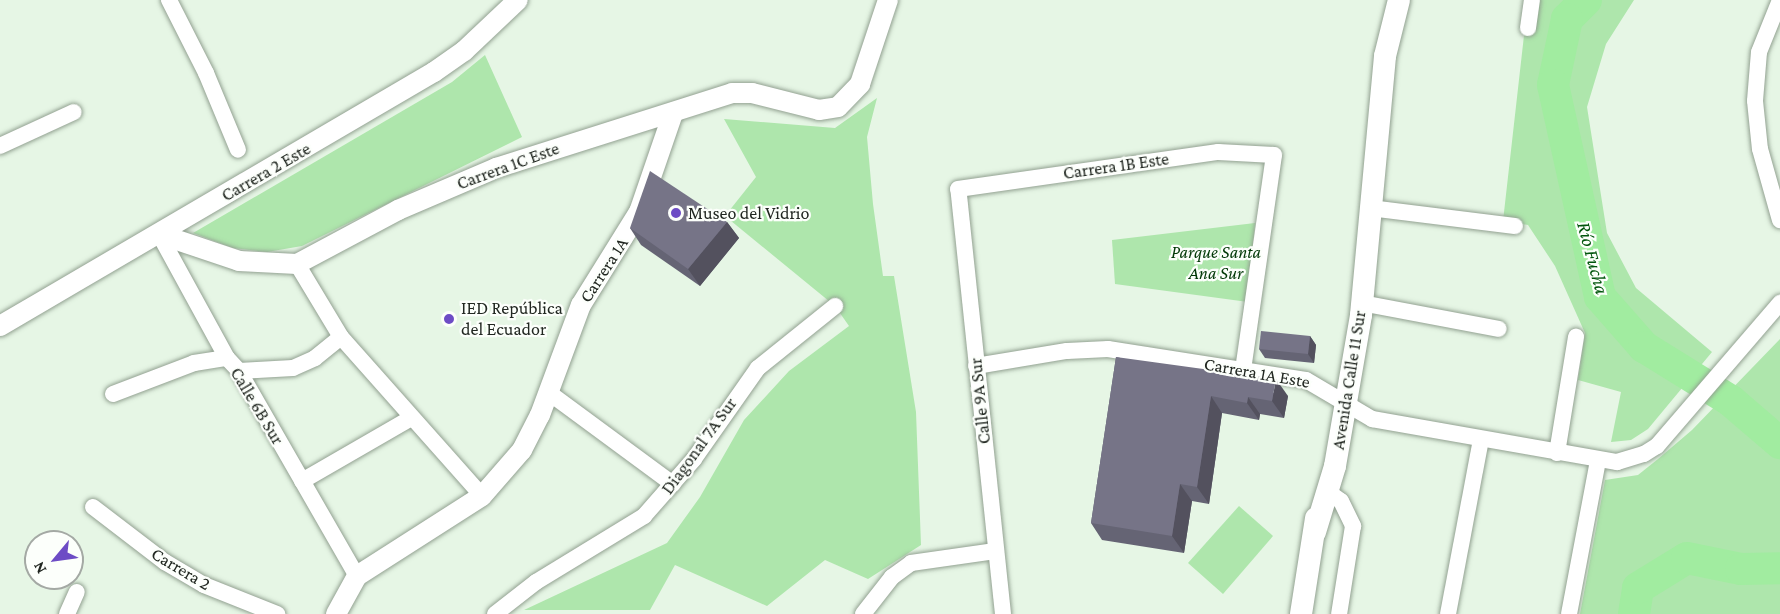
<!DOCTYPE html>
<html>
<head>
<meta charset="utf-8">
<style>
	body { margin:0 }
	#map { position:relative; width:1780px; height:614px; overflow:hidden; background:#e6f6e5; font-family:"Crimson Pro",serif }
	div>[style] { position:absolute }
	.green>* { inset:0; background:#aee6ac }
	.river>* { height:32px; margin:-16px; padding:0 16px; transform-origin:16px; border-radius:16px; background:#a1eca0 }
	.roads { filter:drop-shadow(0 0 2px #92a191) drop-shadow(0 0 2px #92a191) }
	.minor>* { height:16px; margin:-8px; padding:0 8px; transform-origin:8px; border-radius:8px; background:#fff }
	.tertiary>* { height:20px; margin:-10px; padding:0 10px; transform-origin:10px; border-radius:10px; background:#fff }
	.secondary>* { height:22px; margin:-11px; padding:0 11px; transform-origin:11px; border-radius:11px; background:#fff }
	.wall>* { inset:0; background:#656474 }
	.shaded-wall>* { inset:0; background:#53515e }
	.building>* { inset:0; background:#767487 }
	.dots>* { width:16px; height:16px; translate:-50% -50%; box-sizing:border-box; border:3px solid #fcfffb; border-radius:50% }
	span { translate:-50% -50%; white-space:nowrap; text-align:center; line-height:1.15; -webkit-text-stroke:4.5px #fcfffb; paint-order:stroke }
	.street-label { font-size:18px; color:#212721 }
	.poi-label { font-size:18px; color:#212721 }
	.left { translate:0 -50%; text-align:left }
	.park-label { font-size:18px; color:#013806; font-style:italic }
	.water-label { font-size:20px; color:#00550c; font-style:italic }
	.north { position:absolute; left:24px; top:530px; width:60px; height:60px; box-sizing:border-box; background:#fcfffb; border:2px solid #a4a9a4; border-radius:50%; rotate:241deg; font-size:16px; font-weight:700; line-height:24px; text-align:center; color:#212721 }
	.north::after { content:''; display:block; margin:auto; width:21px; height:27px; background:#6d4cc5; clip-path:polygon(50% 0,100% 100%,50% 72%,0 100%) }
</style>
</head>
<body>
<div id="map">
	<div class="green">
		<i style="clip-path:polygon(1528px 0,1634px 0,1606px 44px,1587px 107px,1607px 233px,1636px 288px,1712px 352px,1648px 429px,1631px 440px,1611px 442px,1621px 392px,1578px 380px,1585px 333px,1555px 266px,1528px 225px,1503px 221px)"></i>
		<i style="clip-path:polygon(485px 55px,522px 137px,302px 246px,267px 252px,233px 248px,193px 233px,452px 82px)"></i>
		<i style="clip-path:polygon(877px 98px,867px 137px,873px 204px,883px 276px,894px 276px,916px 412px,921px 545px,868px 579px,825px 560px,767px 606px,675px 565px,650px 610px,524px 610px,667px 543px,700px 497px,744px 420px,789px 371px,849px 326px,835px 306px,725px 216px,756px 177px,724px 119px,835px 128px)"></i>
		<i style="clip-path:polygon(1255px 223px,1248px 302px,1115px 284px,1112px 240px)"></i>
		<i style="clip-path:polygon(1780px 339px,1780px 614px,1580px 614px,1605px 480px,1638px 475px,1658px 459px,1692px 430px)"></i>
		<i style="clip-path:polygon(1239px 506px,1273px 536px,1223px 594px,1188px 563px)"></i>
	</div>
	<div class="river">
		<i style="left:1586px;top:0;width:27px;rotate:135deg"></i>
		<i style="left:1567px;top:19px;width:67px;rotate:102deg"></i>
		<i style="left:1553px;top:85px;width:217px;rotate:77.5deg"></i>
		<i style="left:1600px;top:297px;width:67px;rotate:48.7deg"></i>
		<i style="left:1644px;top:347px;width:102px;rotate:31.8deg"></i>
		<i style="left:1731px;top:401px;width:65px;rotate:40.6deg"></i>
		<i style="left:1634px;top:614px;width:26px;rotate:-81deg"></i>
		<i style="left:1638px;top:588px;width:57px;rotate:-31.5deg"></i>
		<i style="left:1687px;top:558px;width:55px;rotate:11.5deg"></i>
		<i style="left:1741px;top:569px;width:39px;rotate:-1deg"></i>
	</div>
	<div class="roads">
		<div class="minor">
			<i style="left:169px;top:0;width:82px;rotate:63.1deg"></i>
			<i style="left:206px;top:73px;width:83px;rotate:67.4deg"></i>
			<i style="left:1780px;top:0;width:56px;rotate:112deg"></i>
			<i style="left:1759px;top:52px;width:49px;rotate:94.7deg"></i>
			<i style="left:1755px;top:101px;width:48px;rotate:84.1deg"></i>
			<i style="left:1760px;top:149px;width:74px;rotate:74.3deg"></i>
			<i style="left:1528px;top:28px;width:28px;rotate:-82deg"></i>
			<i style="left:0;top:146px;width:81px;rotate:-24.7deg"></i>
			<i style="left:1370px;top:208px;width:146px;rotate:7.1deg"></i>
			<i style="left:159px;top:234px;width:141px;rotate:61.3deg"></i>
			<i style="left:227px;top:358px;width:18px;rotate:47deg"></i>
			<i style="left:239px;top:371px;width:237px;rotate:60.1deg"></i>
			<i style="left:297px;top:264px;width:85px;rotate:58.9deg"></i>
			<i style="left:341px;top:337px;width:213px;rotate:48.4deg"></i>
			<i style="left:1362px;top:303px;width:139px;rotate:10.7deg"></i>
			<i style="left:976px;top:366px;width:92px;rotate:-9.4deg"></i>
			<i style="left:1067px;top:351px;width:41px;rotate:-2.8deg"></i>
			<i style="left:1108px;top:349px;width:200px;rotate:8.9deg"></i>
			<i style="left:1306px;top:380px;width:77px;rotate:30.6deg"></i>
			<i style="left:1372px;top:419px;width:249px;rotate:10deg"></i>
			<i style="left:1617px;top:462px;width:28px;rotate:-17deg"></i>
			<i style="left:1644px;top:454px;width:15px;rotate:-32deg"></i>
			<i style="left:1657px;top:446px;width:189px;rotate:-49.3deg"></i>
			<i style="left:239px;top:371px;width:54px;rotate:-3.2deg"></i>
			<i style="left:293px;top:368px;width:24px;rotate:-24deg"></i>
			<i style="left:315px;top:358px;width:33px;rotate:-39deg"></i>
			<i style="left:548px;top:392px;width:155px;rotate:36.4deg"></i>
			<i style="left:113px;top:394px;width:87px;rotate:-20.9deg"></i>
			<i style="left:194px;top:363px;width:33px;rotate:-9deg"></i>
			<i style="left:1557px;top:453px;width:118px;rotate:-80.7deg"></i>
			<i style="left:302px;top:481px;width:126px;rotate:-30deg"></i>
			<i style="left:1327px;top:491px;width:17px;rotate:36deg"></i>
			<i style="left:1341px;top:501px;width:28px;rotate:64deg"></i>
			<i style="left:1353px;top:526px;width:89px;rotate:99deg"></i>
			<i style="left:93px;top:507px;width:91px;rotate:37.4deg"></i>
			<i style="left:165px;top:562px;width:45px;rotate:30.5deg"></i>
			<i style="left:204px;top:585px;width:79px;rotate:21.7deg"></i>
			<i style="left:67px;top:614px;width:24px;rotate:-66deg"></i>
			<i style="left:495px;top:614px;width:52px;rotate:-38deg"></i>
			<i style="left:536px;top:582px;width:127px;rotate:-31.4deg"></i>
			<i style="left:644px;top:516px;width:76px;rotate:-48.7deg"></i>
			<i style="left:694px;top:459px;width:111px;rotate:-54.9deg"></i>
			<i style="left:758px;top:368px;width:99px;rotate:-38.8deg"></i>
			<i style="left:863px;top:614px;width:47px;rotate:-51.9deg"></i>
			<i style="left:892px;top:577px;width:24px;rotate:-36deg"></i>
			<i style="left:911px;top:563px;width:85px;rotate:-8.1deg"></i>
			<i style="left:1003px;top:614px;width:427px;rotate:-96deg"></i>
			<i style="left:958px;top:189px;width:263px;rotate:-8.1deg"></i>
			<i style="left:1218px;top:152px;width:56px;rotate:3.1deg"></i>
			<i style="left:1274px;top:155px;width:216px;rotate:98.2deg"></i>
			<i style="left:1448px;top:614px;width:178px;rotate:-79.3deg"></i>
			<i style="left:1569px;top:614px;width:156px;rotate:-79.3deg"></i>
		</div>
		<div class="tertiary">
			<i style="left:159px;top:234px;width:84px;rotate:18.6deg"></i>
			<i style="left:239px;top:261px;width:58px;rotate:3deg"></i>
			<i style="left:297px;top:264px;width:115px;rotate:-28.1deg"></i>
			<i style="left:398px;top:210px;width:107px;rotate:-23.2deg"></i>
			<i style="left:496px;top:168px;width:248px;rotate:-17.6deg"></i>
			<i style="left:732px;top:93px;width:20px"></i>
			<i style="left:752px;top:93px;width:69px;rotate:14.2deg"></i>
			<i style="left:819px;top:110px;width:19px;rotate:-9deg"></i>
			<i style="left:838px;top:107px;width:32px;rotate:-46deg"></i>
			<i style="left:860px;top:84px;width:89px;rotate:-71.6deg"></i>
			<i style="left:0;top:326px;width:503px;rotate:-30.34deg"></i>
			<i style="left:434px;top:72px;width:37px;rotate:-35deg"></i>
			<i style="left:464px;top:51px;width:74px;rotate:-43.4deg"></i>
			<i style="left:336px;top:614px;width:43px;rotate:-61.1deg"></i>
			<i style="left:357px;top:576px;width:148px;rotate:-32.6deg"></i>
			<i style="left:482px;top:496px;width:61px;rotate:-49deg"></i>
			<i style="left:522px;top:450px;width:39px;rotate:-63deg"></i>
			<i style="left:540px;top:415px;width:117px;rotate:-69.6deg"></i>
			<i style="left:581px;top:305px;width:110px;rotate:-58.1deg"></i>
			<i style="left:639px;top:212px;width:105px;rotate:-71deg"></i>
		</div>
		<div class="secondary">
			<i style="left:1315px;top:532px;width:69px;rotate:-73.1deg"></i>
			<i style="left:1335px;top:466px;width:153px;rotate:-80.2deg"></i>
			<i style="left:1361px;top:315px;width:260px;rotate:-84.7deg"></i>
			<i style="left:1385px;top:56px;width:58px;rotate:-76deg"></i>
			<i style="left:1301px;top:614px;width:97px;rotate:-81.1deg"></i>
		</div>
	</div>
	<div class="wall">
		<i style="clip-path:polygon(727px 222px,739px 238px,700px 286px,641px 245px,630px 228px)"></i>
		<i style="clip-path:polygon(1310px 336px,1316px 345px,1314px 363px,1265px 358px,1259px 349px)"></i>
		<i style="clip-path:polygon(1116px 357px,1288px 396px,1284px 418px,1260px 414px,1259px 420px,1222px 413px,1209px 504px,1192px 501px,1184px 553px,1102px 540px,1091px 523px)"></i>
	</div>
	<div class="shaded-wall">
		<i style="clip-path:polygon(727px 222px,739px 238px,700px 286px,688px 269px)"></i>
		<i style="clip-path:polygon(1310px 336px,1316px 345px,1314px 363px,1308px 354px)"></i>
		<i style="clip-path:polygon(1276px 379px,1288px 396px,1284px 418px,1272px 401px)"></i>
		<i style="clip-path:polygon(1211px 396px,1222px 413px,1209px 504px,1197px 487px)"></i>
		<i style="clip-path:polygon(1248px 397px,1260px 414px,1259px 420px,1247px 403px)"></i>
		<i style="clip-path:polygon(1180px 484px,1192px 501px,1184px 553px,1172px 536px)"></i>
	</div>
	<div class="building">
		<i style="clip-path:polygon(650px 171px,727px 222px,688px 269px,630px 228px)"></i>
		<i style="clip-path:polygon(1261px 331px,1310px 336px,1308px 354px,1259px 349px)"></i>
		<i style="clip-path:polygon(1116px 357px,1276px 379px,1272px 401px,1248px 397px,1247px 403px,1211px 396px,1197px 487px,1180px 484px,1172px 536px,1091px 523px)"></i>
	</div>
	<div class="dots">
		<i style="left:676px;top:213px;background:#6d4cc5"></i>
		<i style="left:449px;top:319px;background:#6d4cc5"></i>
	</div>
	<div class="street-label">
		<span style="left:508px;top:166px;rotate:-20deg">Carrera 1C Este</span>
		<span style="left:1116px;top:166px;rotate:-8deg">Carrera 1B Este</span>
		<span style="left:266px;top:172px;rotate:-30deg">Carrera 2 Este</span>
		<span style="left:604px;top:270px;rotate:-57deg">Carrera 1A</span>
		<span style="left:1257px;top:373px;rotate:10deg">Carrera 1A Este</span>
		<span style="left:1349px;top:380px;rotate:-81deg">Avenida Calle 11 Sur</span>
		<span style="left:980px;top:401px;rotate:-96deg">Calle 9A Sur</span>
		<span style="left:257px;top:406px;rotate:59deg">Calle 6B Sur</span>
		<span style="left:699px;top:446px;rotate:-54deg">Diagonal 7A Sur</span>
		<span style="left:181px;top:569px;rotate:31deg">Carrera 2</span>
	</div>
	<div class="poi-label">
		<span class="left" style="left:688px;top:213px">Museo del Vidrio</span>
		<span class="left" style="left:461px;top:319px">IED República<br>del Ecuador</span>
	</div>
	<div class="park-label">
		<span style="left:1216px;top:263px">Parque Santa<br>Ana Sur</span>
	</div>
	<div class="water-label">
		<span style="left:1593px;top:258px;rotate:75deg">Río Fucha</span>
	</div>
	<div class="north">N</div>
</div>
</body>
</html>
